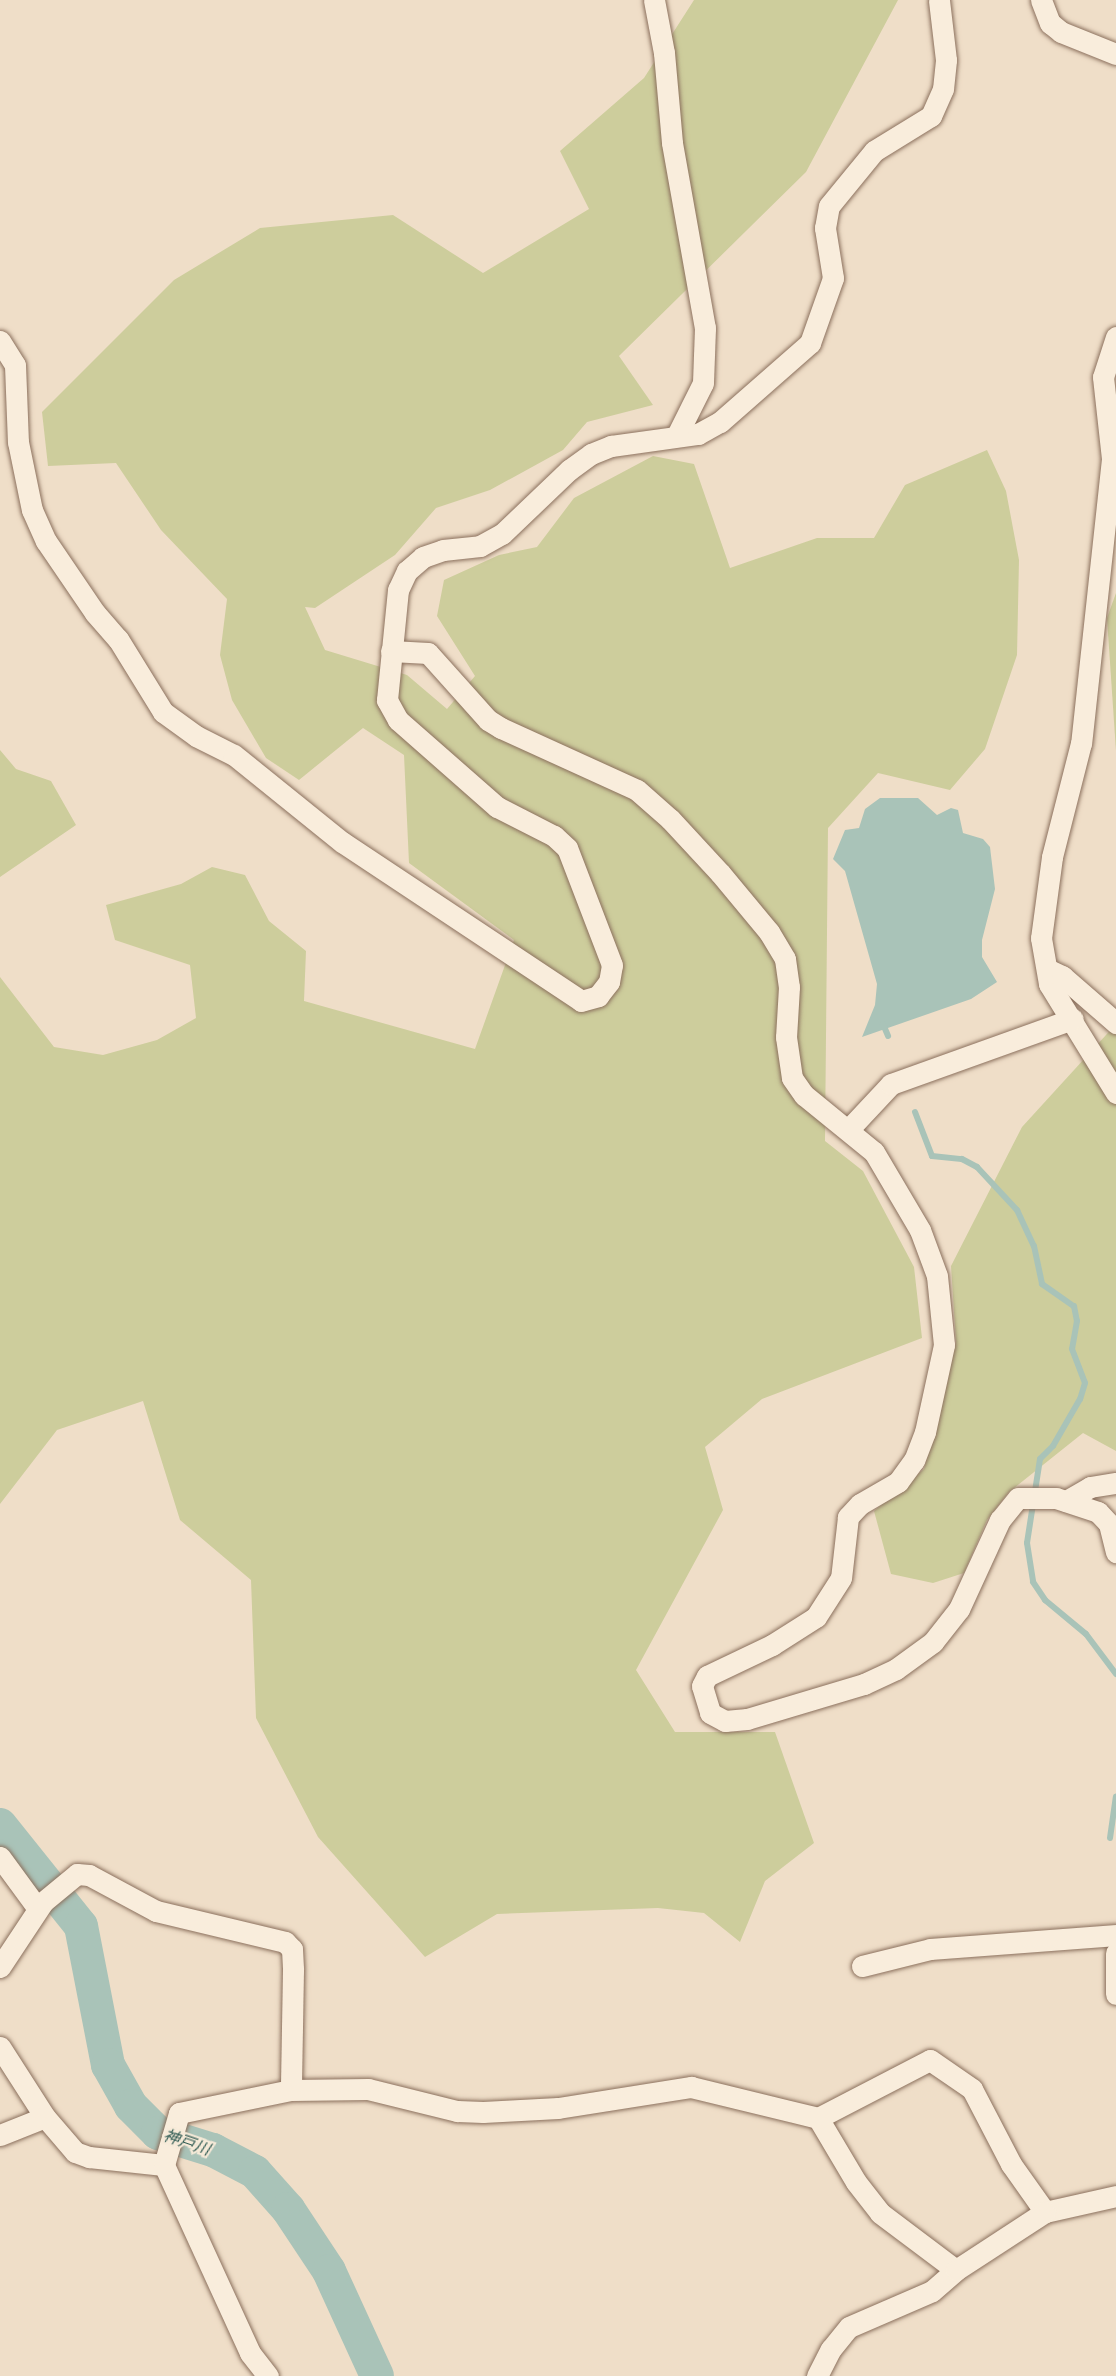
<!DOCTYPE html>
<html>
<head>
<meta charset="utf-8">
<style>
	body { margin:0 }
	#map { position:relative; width:1116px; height:2376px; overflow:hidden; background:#efdec8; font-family:Merriweather,"Noto Sans JP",serif }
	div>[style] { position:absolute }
	.green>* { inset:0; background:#cdcd9c }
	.water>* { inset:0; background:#a9c3b8 }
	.stream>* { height:6px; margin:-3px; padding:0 3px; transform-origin:3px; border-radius:3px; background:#a9c3b8 }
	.river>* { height:34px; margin:-17px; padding:0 17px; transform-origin:17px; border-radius:17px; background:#a9c3b8 }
	.roads { filter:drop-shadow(0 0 2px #8b705d) drop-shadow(0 0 2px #8b705d) }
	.minor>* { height:21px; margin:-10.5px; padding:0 10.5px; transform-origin:10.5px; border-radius:10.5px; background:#f9eddc }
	span { translate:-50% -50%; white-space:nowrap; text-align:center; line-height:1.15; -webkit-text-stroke:4.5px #f6ead8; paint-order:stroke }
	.water-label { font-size:16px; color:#305b53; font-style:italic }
</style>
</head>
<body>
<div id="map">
	<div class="green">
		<i style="clip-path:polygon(694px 0,898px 0,806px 172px,619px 356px,653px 405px,587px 422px,563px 450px,490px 490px,436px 508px,395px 555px,315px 608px,305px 607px,325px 650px,407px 675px,447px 709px,475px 676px,437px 616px,444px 580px,499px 555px,537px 547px,574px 498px,653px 456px,694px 464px,730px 568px,817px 538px,874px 538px,905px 485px,987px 450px,1006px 491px,1019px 560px,1017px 655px,985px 749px,950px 790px,878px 773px,828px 828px,825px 1141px,863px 1171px,914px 1267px,922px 1338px,762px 1399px,705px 1447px,723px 1510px,636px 1670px,675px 1732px,775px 1732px,814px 1843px,765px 1881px,740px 1942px,704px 1913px,658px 1908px,497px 1914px,425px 1957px,318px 1837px,256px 1718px,251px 1580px,180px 1520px,143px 1401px,57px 1430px,0 1504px,0 977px,54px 1047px,103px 1055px,157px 1040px,196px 1018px,190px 965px,115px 940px,106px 905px,181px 884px,212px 867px,245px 875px,269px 921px,306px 951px,304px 1001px,475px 1049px,514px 940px,409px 863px,404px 755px,363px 728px,299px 780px,266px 758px,232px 700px,220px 655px,227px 599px,161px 530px,116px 463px,48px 466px,42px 412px,174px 280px,260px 228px,393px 215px,483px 273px,589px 209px,560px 151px,644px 78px)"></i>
		<i style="clip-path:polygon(1116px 593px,1116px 751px,1107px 618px)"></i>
		<i style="clip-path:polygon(0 750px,16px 769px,51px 781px,76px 825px,0 877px)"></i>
		<i style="clip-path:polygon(1116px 1024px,1116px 1451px,1083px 1433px,1008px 1493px,987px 1520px,964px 1573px,933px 1583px,891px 1574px,874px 1511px,924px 1469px,956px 1342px,951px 1266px,1022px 1127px)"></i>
	</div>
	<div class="water">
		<i style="clip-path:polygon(880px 798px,918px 798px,937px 815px,951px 808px,958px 810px,963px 833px,983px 839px,990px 847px,995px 889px,982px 940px,982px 957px,997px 982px,971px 999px,862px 1037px,875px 1005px,877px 984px,845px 871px,833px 859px,845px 830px,859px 828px,865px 809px)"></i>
	</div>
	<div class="stream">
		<i style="left:883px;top:1024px;width:13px;rotate:67deg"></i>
		<i style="left:915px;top:1112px;width:47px;rotate:68.9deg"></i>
		<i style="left:932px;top:1156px;width:30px;rotate:6deg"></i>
		<i style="left:962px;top:1159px;width:17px;rotate:28deg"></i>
		<i style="left:977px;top:1167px;width:59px;rotate:47.1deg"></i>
		<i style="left:1017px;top:1210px;width:40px;rotate:65deg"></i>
		<i style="left:1034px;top:1246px;width:39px;rotate:78deg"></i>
		<i style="left:1042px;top:1284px;width:39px;rotate:35deg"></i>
		<i style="left:1074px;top:1306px;width:15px;rotate:79deg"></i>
		<i style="left:1077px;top:1321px;width:28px;rotate:100deg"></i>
		<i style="left:1072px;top:1349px;width:36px;rotate:69deg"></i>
		<i style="left:1085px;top:1383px;width:17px;rotate:107deg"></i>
		<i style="left:1080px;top:1399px;width:54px;rotate:119.9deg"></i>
		<i style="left:1053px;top:1446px;width:18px;rotate:135deg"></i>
		<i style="left:1040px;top:1459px;width:85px;rotate:98.8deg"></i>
		<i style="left:1027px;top:1543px;width:39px;rotate:81deg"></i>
		<i style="left:1033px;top:1582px;width:22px;rotate:56deg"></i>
		<i style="left:1045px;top:1600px;width:53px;rotate:39.7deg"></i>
		<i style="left:1086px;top:1634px;width:50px;rotate:53.1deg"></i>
		<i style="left:1110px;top:1838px;width:42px;rotate:-81.9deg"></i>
	</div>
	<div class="river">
		<i style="left:0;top:1825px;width:129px;rotate:51.3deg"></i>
		<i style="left:81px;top:1926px;width:142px;rotate:79deg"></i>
		<i style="left:108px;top:2065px;width:47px;rotate:60.7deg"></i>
		<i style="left:131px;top:2106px;width:38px;rotate:45deg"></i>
		<i style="left:158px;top:2133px;width:58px;rotate:17.2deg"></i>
		<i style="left:213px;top:2150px;width:47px;rotate:27.6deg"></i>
		<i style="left:255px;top:2172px;width:50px;rotate:48.3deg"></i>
		<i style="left:288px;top:2209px;width:74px;rotate:56.5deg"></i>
		<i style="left:329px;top:2271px;width:115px;rotate:65.4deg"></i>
	</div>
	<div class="roads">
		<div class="minor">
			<i style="left:654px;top:0;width:54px;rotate:79.3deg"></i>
			<i style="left:664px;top:53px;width:90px;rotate:84.9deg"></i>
			<i style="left:672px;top:143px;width:188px;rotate:79.9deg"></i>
			<i style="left:705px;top:328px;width:55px;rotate:92.1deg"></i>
			<i style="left:703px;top:383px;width:58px;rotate:116.6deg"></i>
			<i style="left:1041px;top:0;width:25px;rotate:69deg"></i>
			<i style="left:1050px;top:23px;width:14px;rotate:39deg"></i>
			<i style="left:1061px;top:32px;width:59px;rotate:21.8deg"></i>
			<i style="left:1116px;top:337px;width:42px;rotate:108deg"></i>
			<i style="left:1103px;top:377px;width:82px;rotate:83.7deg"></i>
			<i style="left:1112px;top:459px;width:286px;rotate:96.2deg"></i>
			<i style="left:1081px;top:743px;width:118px;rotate:104.3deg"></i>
			<i style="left:1052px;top:857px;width:82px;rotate:97.7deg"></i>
			<i style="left:1041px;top:938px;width:47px;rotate:80.1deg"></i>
			<i style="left:1049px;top:984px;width:128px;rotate:58.4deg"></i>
			<i style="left:0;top:341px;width:28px;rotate:58deg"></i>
			<i style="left:15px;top:365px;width:77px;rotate:87.8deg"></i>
			<i style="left:18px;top:442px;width:69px;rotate:78.4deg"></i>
			<i style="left:32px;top:510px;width:34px;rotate:66deg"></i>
			<i style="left:46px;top:541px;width:87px;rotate:55.8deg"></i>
			<i style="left:95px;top:613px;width:35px;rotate:49deg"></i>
			<i style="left:118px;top:639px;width:86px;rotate:58.3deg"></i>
			<i style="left:163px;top:712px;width:41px;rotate:36deg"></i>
			<i style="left:196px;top:736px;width:42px;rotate:26.6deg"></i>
			<i style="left:234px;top:755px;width:139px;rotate:38.9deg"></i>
			<i style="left:342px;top:842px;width:287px;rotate:33.6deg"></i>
			<i style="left:581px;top:1001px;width:18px;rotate:-16deg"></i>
			<i style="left:598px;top:996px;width:18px;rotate:-52deg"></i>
			<i style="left:609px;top:982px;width:17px;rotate:-80deg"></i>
			<i style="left:612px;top:965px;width:125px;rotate:-111deg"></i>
			<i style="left:567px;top:848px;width:18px;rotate:-137deg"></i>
			<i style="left:554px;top:836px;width:64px;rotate:-153deg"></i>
			<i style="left:497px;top:807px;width:132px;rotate:-138.7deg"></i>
			<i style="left:398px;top:720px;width:23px;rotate:-119deg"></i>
			<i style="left:387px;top:700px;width:111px;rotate:-84.3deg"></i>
			<i style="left:398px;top:590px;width:21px;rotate:-65deg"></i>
			<i style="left:407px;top:571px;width:21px;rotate:-41deg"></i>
			<i style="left:423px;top:557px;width:21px;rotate:-19deg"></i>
			<i style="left:443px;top:550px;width:37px;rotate:-6deg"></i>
			<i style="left:480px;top:546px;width:25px;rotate:-29deg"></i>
			<i style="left:502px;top:534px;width:93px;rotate:-43.7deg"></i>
			<i style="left:569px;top:470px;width:27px;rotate:-36deg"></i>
			<i style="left:591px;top:454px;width:22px;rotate:-22deg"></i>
			<i style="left:611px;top:446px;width:88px;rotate:-7.9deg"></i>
			<i style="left:698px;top:434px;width:25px;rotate:-29deg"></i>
			<i style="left:720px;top:422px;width:120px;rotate:-41.3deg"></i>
			<i style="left:810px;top:343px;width:69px;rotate:-70.5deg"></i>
			<i style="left:833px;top:278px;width:51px;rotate:-99.1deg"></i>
			<i style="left:825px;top:228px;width:22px;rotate:-80deg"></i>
			<i style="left:829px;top:206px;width:71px;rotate:-50.7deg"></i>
			<i style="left:874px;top:151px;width:67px;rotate:-31.6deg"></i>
			<i style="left:931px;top:116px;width:30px;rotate:-66deg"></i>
			<i style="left:943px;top:89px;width:29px;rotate:-84deg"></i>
			<i style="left:946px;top:60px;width:60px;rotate:-96.7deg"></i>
			<i style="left:391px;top:651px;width:37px;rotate:3deg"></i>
			<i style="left:428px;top:653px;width:90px;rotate:48.2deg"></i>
			<i style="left:488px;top:720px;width:15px;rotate:32deg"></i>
			<i style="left:501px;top:728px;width:149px;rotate:24.5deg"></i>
			<i style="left:637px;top:790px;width:44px;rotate:41.3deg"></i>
			<i style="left:670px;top:819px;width:74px;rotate:47.2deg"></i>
			<i style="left:720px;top:873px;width:77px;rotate:50.3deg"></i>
			<i style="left:769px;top:932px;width:31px;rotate:59deg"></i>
			<i style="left:785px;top:959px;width:28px;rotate:82deg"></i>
			<i style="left:789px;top:987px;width:50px;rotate:93.4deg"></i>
			<i style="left:786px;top:1037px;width:41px;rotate:81.7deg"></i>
			<i style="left:792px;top:1078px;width:21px;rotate:55deg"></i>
			<i style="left:804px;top:1095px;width:90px;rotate:39.2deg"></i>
			<i style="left:874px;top:1152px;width:91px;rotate:59.5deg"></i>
			<i style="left:920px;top:1230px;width:49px;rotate:69.7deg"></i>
			<i style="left:937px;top:1276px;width:69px;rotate:84.2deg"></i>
			<i style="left:944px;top:1345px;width:89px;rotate:102.3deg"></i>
			<i style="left:925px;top:1432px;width:30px;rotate:111deg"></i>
			<i style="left:914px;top:1460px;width:27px;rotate:126deg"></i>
			<i style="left:898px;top:1482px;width:44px;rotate:149.9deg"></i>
			<i style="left:860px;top:1504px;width:18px;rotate:133deg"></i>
			<i style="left:848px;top:1517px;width:61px;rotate:96.5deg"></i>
			<i style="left:841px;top:1578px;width:46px;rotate:122.7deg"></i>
			<i style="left:816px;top:1617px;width:52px;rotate:147.5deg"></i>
			<i style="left:772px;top:1645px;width:72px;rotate:154.5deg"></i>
			<i style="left:707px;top:1676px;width:11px;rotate:117deg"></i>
			<i style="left:702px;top:1686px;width:28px;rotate:73deg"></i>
			<i style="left:710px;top:1713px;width:17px;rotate:28deg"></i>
			<i style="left:725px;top:1721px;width:22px;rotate:-5deg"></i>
			<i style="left:747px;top:1719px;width:122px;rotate:-16.7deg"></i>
			<i style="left:864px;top:1684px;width:35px;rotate:-25deg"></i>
			<i style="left:896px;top:1669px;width:46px;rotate:-36.1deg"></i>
			<i style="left:933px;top:1642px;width:42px;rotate:-51.8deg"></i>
			<i style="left:959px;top:1609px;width:98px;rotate:-65.3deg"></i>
			<i style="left:1000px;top:1520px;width:28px;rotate:-51deg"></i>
			<i style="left:1018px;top:1498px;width:38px"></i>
			<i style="left:1056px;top:1498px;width:44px;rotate:18.4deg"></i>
			<i style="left:1098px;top:1512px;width:16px;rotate:47deg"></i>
			<i style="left:1109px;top:1524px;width:29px;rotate:76deg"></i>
			<i style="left:1047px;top:969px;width:17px;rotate:25deg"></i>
			<i style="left:1062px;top:976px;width:72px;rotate:41deg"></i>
			<i style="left:848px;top:1130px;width:63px;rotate:-46.9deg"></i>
			<i style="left:891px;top:1084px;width:193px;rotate:-19.7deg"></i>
			<i style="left:1066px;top:1501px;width:28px;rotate:-30deg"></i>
			<i style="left:1090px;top:1487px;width:26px;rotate:-9deg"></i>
			<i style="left:0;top:1857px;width:64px;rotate:53.8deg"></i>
			<i style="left:1116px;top:1953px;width:41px;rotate:90deg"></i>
			<i style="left:862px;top:1966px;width:70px;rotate:-14deg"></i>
			<i style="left:930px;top:1949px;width:187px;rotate:-4.3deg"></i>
			<i style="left:0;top:1967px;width:78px;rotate:-56.5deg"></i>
			<i style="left:43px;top:1902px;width:44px;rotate:-39.5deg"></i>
			<i style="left:77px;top:1874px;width:12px;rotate:5deg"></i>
			<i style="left:89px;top:1875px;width:76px;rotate:28.2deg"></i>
			<i style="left:156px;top:1911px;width:133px;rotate:13.5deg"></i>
			<i style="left:285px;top:1942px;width:10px;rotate:45deg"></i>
			<i style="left:292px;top:1949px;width:21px;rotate:87deg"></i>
			<i style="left:293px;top:1970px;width:120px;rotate:91deg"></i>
			<i style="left:0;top:2047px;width:83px;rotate:57.3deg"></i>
			<i style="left:45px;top:2117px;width:46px;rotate:49.4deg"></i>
			<i style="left:75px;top:2152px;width:15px;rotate:20deg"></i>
			<i style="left:89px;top:2157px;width:75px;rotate:6.1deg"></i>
			<i style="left:164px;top:2165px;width:207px;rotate:65.4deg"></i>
			<i style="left:250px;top:2353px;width:29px;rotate:52deg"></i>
			<i style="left:818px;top:2118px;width:74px;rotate:59.3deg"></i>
			<i style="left:856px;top:2182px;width:39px;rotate:52deg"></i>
			<i style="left:880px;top:2213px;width:95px;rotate:36.9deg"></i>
			<i style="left:0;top:2135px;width:48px;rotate:-21.8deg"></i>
			<i style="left:164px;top:2165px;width:54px;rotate:-73.9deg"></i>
			<i style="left:179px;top:2113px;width:114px;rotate:-11.6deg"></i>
			<i style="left:291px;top:2090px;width:77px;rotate:-0.7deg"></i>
			<i style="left:368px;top:2089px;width:92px;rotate:13.9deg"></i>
			<i style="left:457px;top:2111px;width:26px;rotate:2deg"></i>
			<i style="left:483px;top:2112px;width:75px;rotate:-3.1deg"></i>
			<i style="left:558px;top:2108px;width:135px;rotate:-9deg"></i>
			<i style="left:691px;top:2087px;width:131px;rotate:13.7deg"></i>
			<i style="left:818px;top:2118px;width:126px;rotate:-27.4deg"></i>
			<i style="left:930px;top:2060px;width:51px;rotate:34.6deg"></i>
			<i style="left:972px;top:2089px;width:85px;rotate:62.5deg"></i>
			<i style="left:1011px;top:2164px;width:59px;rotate:54.7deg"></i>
			<i style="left:1045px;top:2212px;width:73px;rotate:-12.7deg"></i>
			<i style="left:817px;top:2376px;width:30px;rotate:-63deg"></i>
			<i style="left:831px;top:2349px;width:28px;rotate:-51deg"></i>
			<i style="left:849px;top:2327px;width:90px;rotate:-23.4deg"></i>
			<i style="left:932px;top:2291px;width:32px;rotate:-41deg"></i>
			<i style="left:956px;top:2270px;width:106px;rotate:-33.1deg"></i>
		</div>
	</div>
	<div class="water-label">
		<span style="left:187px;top:2142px;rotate:19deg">神戸川</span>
	</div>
</div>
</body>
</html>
